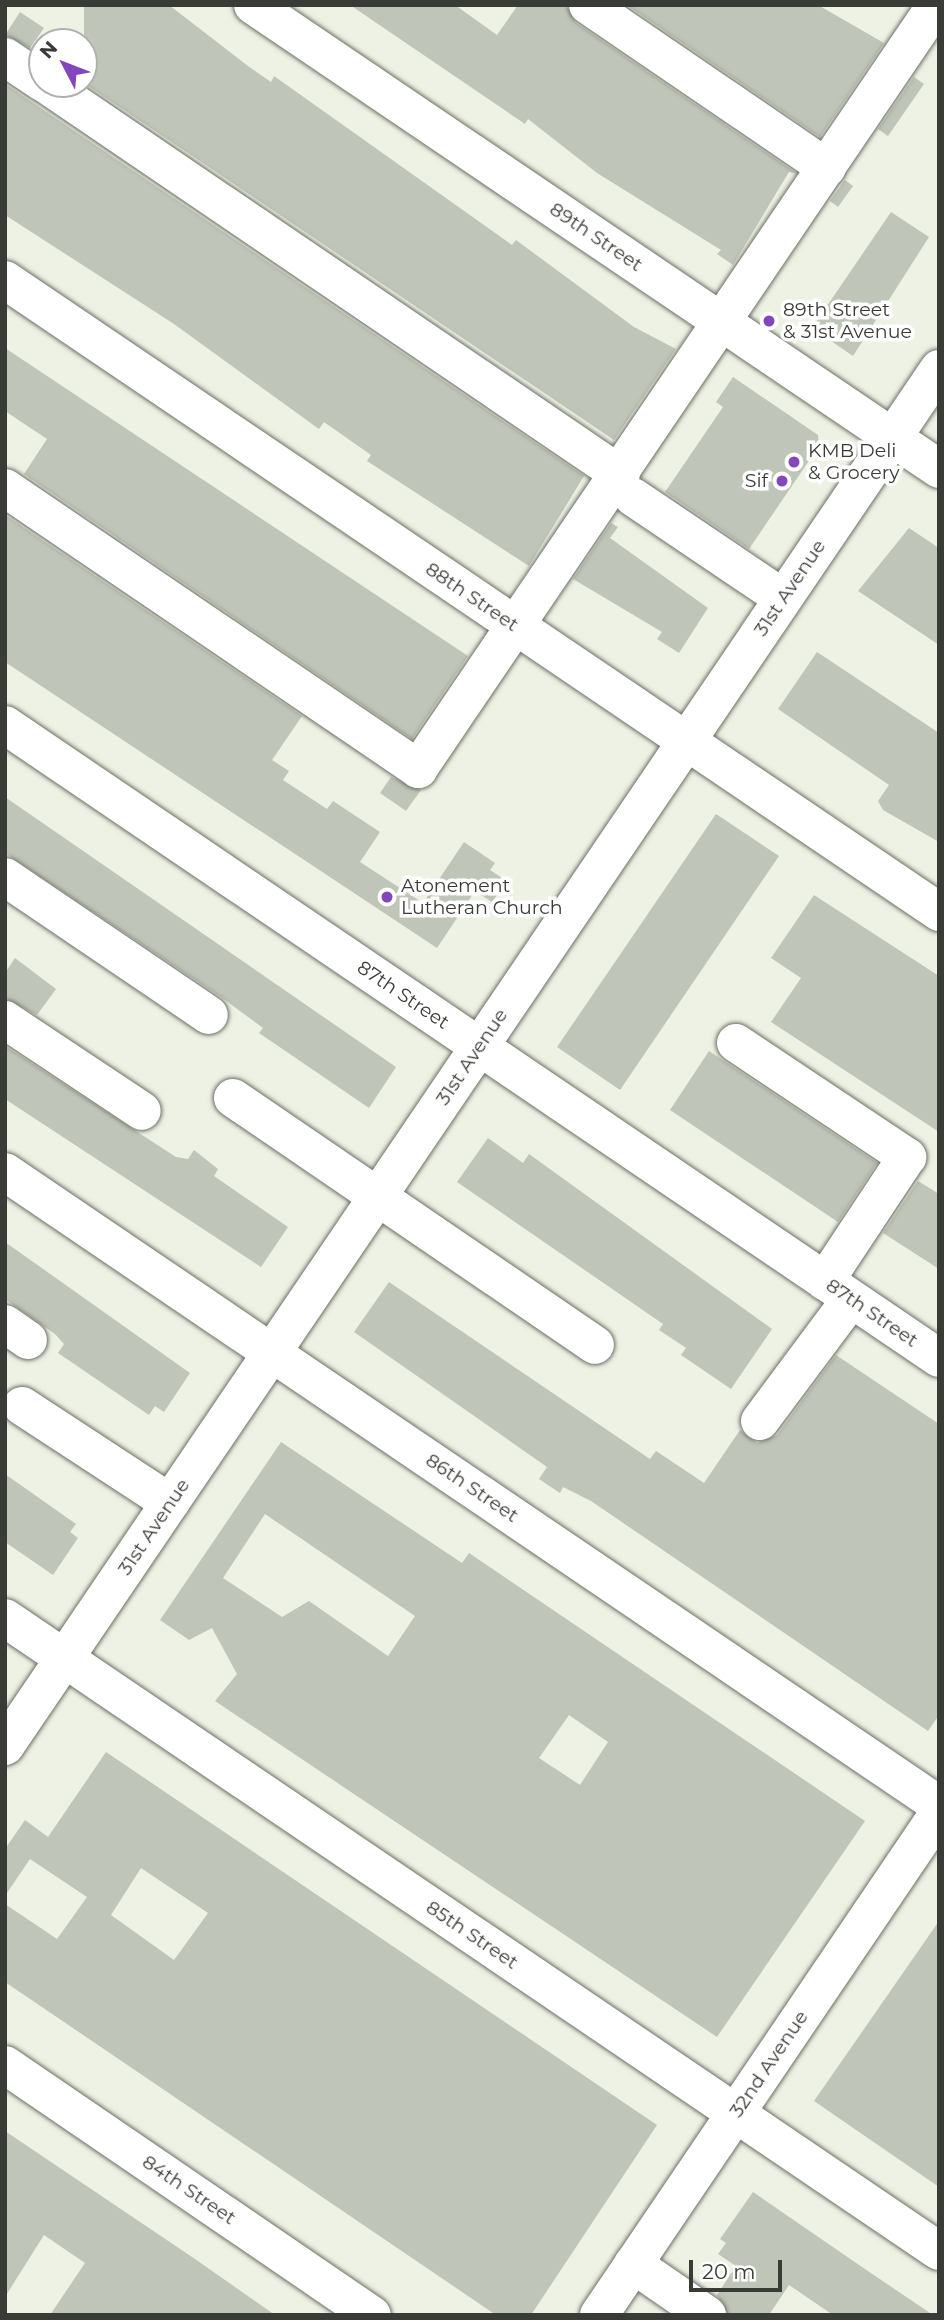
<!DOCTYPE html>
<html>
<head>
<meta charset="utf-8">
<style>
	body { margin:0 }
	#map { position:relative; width:944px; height:2320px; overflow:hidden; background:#edf2e5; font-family:Montserrat,sans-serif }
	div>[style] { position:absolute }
	.building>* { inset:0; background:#c0c5b9 }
	.roads { filter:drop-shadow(0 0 2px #6b6f65) drop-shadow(0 0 2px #6b6f65) }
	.minor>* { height:38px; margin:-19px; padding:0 19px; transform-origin:19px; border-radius:19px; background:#fff }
	.dots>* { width:19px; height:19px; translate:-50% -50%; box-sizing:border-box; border:4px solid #fff; border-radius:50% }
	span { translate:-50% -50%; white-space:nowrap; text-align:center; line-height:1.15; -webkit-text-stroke:7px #fff; paint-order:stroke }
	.street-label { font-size:19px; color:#393b36 }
	.poi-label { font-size:19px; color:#393b36 }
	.left { translate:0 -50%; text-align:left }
	.right { translate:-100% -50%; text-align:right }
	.frame { position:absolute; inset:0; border:7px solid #393b36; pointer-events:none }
	.north { position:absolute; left:28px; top:28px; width:70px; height:70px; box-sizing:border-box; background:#fff; border:2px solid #b0b1af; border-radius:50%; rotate:312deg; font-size:19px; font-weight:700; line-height:28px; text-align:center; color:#393b36 }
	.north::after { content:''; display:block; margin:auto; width:24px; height:32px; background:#8346bb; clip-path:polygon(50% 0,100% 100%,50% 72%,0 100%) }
	.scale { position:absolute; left:689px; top:2260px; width:93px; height:32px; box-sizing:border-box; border:4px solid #393b36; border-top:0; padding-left:9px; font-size:21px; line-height:24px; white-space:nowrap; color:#393b36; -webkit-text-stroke:5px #fff; paint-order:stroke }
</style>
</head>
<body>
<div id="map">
	<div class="building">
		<i style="clip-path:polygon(84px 5px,169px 5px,248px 66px,271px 82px,274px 76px,512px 245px,516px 240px,634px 327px,676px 349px,614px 440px,84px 83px)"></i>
		<i style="clip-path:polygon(350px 5px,455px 5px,497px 35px,518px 5px,566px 5px,576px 23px,796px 173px,789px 172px,733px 265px,717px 254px,721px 250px,597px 173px,528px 119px,525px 124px)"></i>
		<i style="clip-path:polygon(627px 5px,818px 5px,884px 43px,820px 137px)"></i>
		<i style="clip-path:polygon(20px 12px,44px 28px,30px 48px,5px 35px)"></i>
		<i style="clip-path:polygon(914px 77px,924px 84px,888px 136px,878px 129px)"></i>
		<i style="clip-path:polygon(5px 84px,584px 476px,529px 566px,367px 461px,371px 455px,324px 422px,319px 429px,174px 324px,5px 215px)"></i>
		<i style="clip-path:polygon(845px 180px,853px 186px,838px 207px,830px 201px)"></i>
		<i style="clip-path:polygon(891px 212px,929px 237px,853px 356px,812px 328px)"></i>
		<i style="clip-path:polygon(5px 348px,468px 656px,412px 739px,24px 474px,47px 439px,5px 411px)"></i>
		<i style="clip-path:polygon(733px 377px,818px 435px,819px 446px,749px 549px,665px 492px,723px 407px,716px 402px)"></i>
		<i style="clip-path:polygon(5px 515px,302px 716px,272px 760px,289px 771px,283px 780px,327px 809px,333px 801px,380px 832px,360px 862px,423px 903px,464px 842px,495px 863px,490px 870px,507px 881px,492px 902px,475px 891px,437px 948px,5px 662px)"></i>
		<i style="clip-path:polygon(611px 523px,618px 527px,610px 538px,708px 608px,679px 653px,657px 639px,662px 632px,573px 579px)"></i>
		<i style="clip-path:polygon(909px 528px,939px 548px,939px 645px,858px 591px)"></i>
		<i style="clip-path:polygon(817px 652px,939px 733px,939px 842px,883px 810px,878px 801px,889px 785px,778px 709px)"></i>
		<i style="clip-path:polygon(391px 777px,421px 790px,406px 811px,380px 793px)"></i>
		<i style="clip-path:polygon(5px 797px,396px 1067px,369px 1108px,259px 1033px,263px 1028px,221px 997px,5px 853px)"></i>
		<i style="clip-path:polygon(716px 814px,779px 856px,620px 1090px,557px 1047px)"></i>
		<i style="clip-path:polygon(814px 895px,939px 976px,939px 1132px,771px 1022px,801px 978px,771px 958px)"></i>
		<i style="clip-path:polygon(15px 958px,56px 989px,37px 1015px,5px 998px,5px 973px)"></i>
		<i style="clip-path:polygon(5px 1046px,176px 1157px,188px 1159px,194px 1150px,218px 1169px,214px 1176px,288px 1227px,261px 1267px,5px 1099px)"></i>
		<i style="clip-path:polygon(709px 1051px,877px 1163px,838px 1222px,670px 1110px)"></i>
		<i style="clip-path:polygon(488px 1138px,523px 1163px,529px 1154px,772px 1329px,731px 1389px,681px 1355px,686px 1348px,659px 1330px,663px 1324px,457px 1182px)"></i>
		<i style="clip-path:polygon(918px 1181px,939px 1194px,939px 1269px,883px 1233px)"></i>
		<i style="clip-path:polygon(5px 1242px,190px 1373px,164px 1412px,155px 1406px,149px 1415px,58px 1353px,64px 1344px,55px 1334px,5px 1299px)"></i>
		<i style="clip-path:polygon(389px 1282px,650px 1459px,656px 1451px,704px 1483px,740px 1430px,757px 1443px,777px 1435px,836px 1355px,939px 1424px,939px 1715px,928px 1731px,591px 1501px,563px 1487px,560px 1493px,539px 1479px,547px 1467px,354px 1332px)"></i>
		<i style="clip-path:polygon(evenodd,281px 1442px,462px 1563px,469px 1553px,865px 1821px,717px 2037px,215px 1701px,237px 1674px,212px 1628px,189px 1640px,160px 1620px,281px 1442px,265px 1514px,415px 1616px,388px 1656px,309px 1601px,282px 1617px,223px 1578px,265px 1514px,281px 1442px,569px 1715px,608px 1742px,580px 1785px,539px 1758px,569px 1715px)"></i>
		<i style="clip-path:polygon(5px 1474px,76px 1524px,70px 1532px,78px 1538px,53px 1575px,5px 1542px)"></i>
		<i style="clip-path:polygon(evenodd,106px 1752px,657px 2125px,531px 2315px,496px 2315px,5px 1982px,5px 1904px,57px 1939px,87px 1897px,30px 1859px,5px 1896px,5px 1849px,25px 1820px,48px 1837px,106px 1752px,141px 1868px,208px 1913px,174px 1960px,111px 1915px,141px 1868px)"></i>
		<i style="clip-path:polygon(939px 1921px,939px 2187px,814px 2101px)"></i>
		<i style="clip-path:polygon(5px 2131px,195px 2259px,275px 2315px,50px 2315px,85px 2263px,44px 2235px,5px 2297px)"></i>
		<i style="clip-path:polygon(753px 2192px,862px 2267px,933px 2315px,833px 2315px,789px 2285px,769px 2315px,729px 2315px,717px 2295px,736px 2266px,718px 2254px,726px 2243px,720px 2239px)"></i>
	</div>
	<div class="roads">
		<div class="minor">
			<i style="left:253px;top:5px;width:828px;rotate:34.07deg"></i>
			<i style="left:588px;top:5px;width:289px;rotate:34.3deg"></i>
			<i style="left:5px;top:57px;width:45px;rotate:34deg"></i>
			<i style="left:46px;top:84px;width:695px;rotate:34.22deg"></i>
			<i style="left:5px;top:280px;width:1128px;rotate:34.08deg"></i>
			<i style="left:5px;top:488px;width:500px;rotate:34.2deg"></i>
			<i style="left:418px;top:769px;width:923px;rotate:-55.86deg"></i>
			<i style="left:633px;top:497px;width:181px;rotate:34deg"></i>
			<i style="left:5px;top:725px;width:1128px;rotate:34.13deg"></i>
			<i style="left:5px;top:877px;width:246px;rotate:34.1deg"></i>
			<i style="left:5px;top:1020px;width:164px;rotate:33.6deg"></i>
			<i style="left:736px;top:1043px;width:206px;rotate:33.7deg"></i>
			<i style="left:907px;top:1157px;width:149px;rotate:123.5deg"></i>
			<i style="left:233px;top:1098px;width:438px;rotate:34.3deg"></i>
			<i style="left:5px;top:1172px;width:1128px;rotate:34.13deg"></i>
			<i style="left:5px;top:1324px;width:28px;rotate:35deg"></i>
			<i style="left:22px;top:1406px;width:177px;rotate:33.2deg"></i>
			<i style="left:760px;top:1421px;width:152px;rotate:-53.3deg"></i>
			<i style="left:5px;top:1618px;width:1128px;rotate:34.13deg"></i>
			<i style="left:5px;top:1746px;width:1664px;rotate:-55.85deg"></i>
			<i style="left:5px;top:2065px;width:444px;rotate:34.3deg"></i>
			<i style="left:633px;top:2264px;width:90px;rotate:34.6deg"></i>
			<i style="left:599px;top:2315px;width:606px;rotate:-55.89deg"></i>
		</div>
	</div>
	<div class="dots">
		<i style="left:769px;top:321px;background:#8346bb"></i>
		<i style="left:794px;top:462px;background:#8346bb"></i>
		<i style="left:782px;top:481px;background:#8346bb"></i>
		<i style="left:387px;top:897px;background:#8346bb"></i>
	</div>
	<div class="street-label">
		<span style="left:596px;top:237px;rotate:34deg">89th Street</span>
		<span style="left:790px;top:588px;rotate:-56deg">31st Avenue</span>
		<span style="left:472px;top:597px;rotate:34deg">88th Street</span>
		<span style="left:403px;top:995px;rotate:34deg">87th Street</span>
		<span style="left:472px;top:1057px;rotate:-56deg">31st Avenue</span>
		<span style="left:872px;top:1313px;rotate:34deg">87th Street</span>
		<span style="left:472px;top:1488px;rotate:34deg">86th Street</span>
		<span style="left:154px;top:1527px;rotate:-56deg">31st Avenue</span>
		<span style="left:472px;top:1935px;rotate:34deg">85th Street</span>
		<span style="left:769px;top:2064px;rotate:-56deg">32nd Avenue</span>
		<span style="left:189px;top:2190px;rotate:34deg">84th Street</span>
	</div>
	<div class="poi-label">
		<span class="left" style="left:783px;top:321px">89th Street<br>&amp; 31st Avenue</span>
		<span class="left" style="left:808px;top:462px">KMB Deli<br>&amp; Grocery</span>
		<span class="right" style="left:768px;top:481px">Sif</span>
		<span class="left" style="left:401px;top:897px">Atonement<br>Lutheran Church</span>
	</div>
	<div class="frame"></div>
	<div class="north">N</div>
	<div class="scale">20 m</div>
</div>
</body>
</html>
